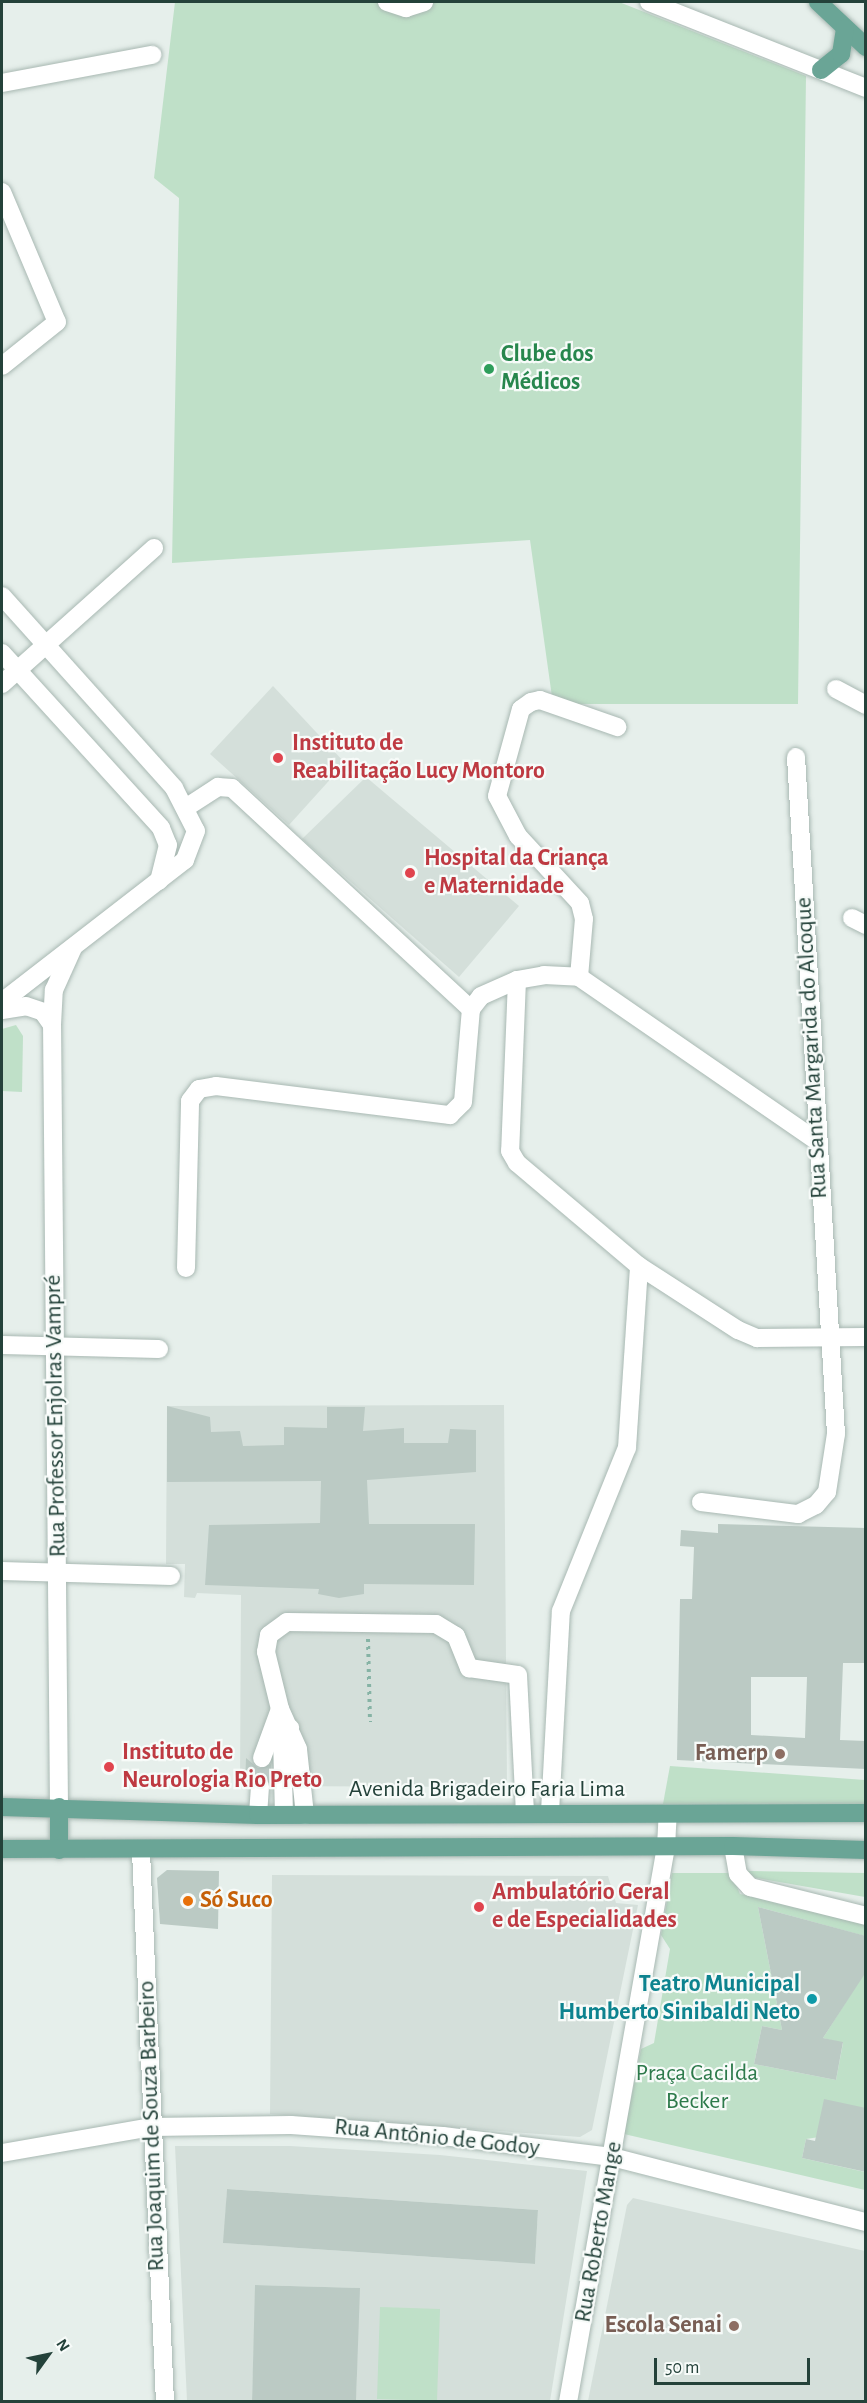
<!DOCTYPE html>
<html>
<head>
<meta charset="utf-8">
<style>
	body { margin:0 }
	#map { position:relative; width:867px; height:2403px; overflow:hidden; background:#e6efeb; font-family:"Alegreya Sans",sans-serif }
	div>[style] { position:absolute }
	.built>* { inset:0; background:#d4dfda }
	.green>* { inset:0; background:#bfe0c8 }
	.building>* { inset:0; background:#bbcac4 }
	.minor-tunnel>* { height:18px; margin-top:-9px; transform-origin:0; background:repeating-linear-gradient(90deg,#bfccc8 0 18px,transparent 0 27px) }
	.path>* { height:4px; margin-top:-2px; transform-origin:0; background:repeating-linear-gradient(90deg,#86b3a5 0 3px,transparent 0 7.5px) }
	.roads { filter:drop-shadow(0 0 2px #a8b8b2) drop-shadow(0 0 2px #a8b8b2) }
	.minor>* { height:18px; margin:-9px; padding:0 9px; transform-origin:9px; border-radius:9px; background:#fff }
	.major>* { height:18px; margin:-9px; padding:0 9px; transform-origin:9px; border-radius:9px; background:#6aa596 }
	.dots>* { width:16px; height:16px; translate:-50% -50%; box-sizing:border-box; border:3px solid #f7fbf9; border-radius:50% }
	span { translate:-50% -50%; white-space:nowrap; text-align:center; line-height:1.15; -webkit-text-stroke:4.5px #f7fbf9; paint-order:stroke }
	.leisure-label { font-size:24px; color:#27864d; font-weight:700 }
	.left { translate:0 -50%; text-align:left }
	.health-label { font-size:24px; color:#be3a42; font-weight:700 }
	.street-label { font-size:24px; color:#24423a }
	.education-label { font-size:24px; color:#785e54; font-weight:700 }
	.right { translate:-100% -50%; text-align:right }
	.food-label { font-size:24px; color:#c56008; font-weight:700 }
	.culture-label { font-size:24px; color:#0d838f; font-weight:700 }
	.park-label { font-size:24px; color:#2d7a4b }
	.frame { position:absolute; inset:0; border:3px solid #24423a; pointer-events:none }
	.north { position:absolute; left:18px; top:2325px; width:60px; height:60px; -webkit-text-stroke:4px #f7fbf9; paint-order:stroke; rotate:57deg; font-size:16px; font-weight:700; line-height:24px; text-align:center; color:#24423a }
	.north::after { content:''; display:block; margin:auto; width:21px; height:27px; background:#24423a; clip-path:polygon(50% 0,100% 100%,50% 72%,0 100%) }
	.scale { position:absolute; left:654px; top:2358px; width:156px; height:27px; box-sizing:border-box; border:3px solid #24423a; border-top:0; padding-left:8px; font-size:18px; line-height:21px; white-space:nowrap; color:#24423a; -webkit-text-stroke:4px #f7fbf9; paint-order:stroke }
</style>
</head>
<body>
<div id="map">
	<div class="built">
		<i style="clip-path:polygon(273px 686px,345px 763px,289px 825px,210px 754px)"></i>
		<i style="clip-path:polygon(366px 777px,519px 906px,459px 977px,302px 839px)"></i>
		<i style="clip-path:polygon(504px 1405px,507px 1787px,240px 1786px,241px 1595px,197px 1593px,195px 1598px,184px 1597px,185px 1564px,166px 1564px,167px 1406px)"></i>
		<i style="clip-path:polygon(272px 1875px,608px 1876px,616px 1903px,638px 1905px,592px 2130px,580px 2137px,270px 2114px)"></i>
		<i style="clip-path:polygon(evenodd,175px 2146px,290px 2146px,440px 2155px,587px 2171px,550px 2401px,356px 2401px,359px 2288px,256px 2285px,252px 2401px,187px 2401px,175px 2146px,227px 2189px,538px 2210px,535px 2264px,224px 2243px,227px 2189px)"></i>
		<i style="clip-path:polygon(633px 2198px,865px 2251px,865px 2401px,588px 2401px,627px 2205px)"></i>
	</div>
	<div class="green">
		<i style="clip-path:polygon(175px 2px,619px 2px,806px 76px,798px 704px,553px 704px,530px 540px,172px 563px,179px 198px,154px 178px)"></i>
		<i style="clip-path:polygon(16px 1025px,23px 1036px,22px 1092px,2px 1091px,2px 1029px)"></i>
		<i style="clip-path:polygon(670px 1766px,865px 1780px,865px 1805px,663px 1804px)"></i>
		<i style="clip-path:polygon(748px 1871px,865px 1873px,865px 1897px,751px 1877px)"></i>
		<i style="clip-path:polygon(672px 1873px,731px 1873px,740px 1894px,865px 1921px,865px 1936px,758px 1907px,782px 2030px,762px 2026px,754px 2064px,836px 2080px,843px 2043px,823px 2038px,865px 1972px,866px 2107px,860px 2131px,806px 2139px,802px 2158px,865px 2172px,865px 2190px,624px 2134px,641px 2049px,654px 2043px,670px 1949px,661px 1935px)"></i>
		<i style="clip-path:polygon(380px 2307px,440px 2309px,437px 2401px,377px 2399px)"></i>
	</div>
	<div class="building">
		<i style="clip-path:polygon(167px 1406px,210px 1417px,211px 1432px,240px 1431px,243px 1446px,284px 1445px,284px 1427px,327px 1428px,327px 1407px,365px 1407px,363px 1431px,404px 1428px,404px 1443px,448px 1443px,450px 1429px,476px 1430px,476px 1472px,367px 1480px,369px 1524px,475px 1524px,474px 1585px,364px 1584px,364px 1594px,339px 1598px,318px 1594px,319px 1589px,205px 1585px,209px 1525px,320px 1523px,321px 1481px,167px 1482px)"></i>
		<i style="clip-path:polygon(evenodd,718px 1524px,866px 1528px,866px 1663px,843px 1663px,840px 1740px,866px 1741px,866px 1769px,677px 1760px,680px 1599px,692px 1599px,694px 1547px,680px 1546px,681px 1530px,718px 1533px,718px 1524px,751px 1677px,807px 1677px,805px 1738px,751px 1735px,751px 1677px)"></i>
		<i style="clip-path:polygon(246px 1758px,259px 1769px,271px 1764px,272px 1787px,260px 1775px,245px 1786px)"></i>
		<i style="clip-path:polygon(167px 1870px,219px 1871px,218px 1929px,160px 1924px,157px 1878px)"></i>
		<i style="clip-path:polygon(758px 1907px,866px 1936px,866px 1972px,823px 2038px,843px 2042px,836px 2080px,754px 2064px,762px 2026px,782px 2030px)"></i>
		<i style="clip-path:polygon(824px 2099px,866px 2108px,866px 2172px,802px 2158px,806px 2139px,815px 2141px)"></i>
		<i style="clip-path:polygon(227px 2189px,538px 2210px,535px 2264px,223px 2243px)"></i>
		<i style="clip-path:polygon(255px 2285px,360px 2288px,356px 2402px,252px 2402px)"></i>
	</div>
	<div class="minor-tunnel">
		<i style="left:260px;top:1786px;width:28px;rotate:-86deg"></i>
	</div>
	<div class="path">
		<i style="left:368px;top:1639px;width:83px;rotate:88.6deg"></i>
	</div>
	<div class="roads">
		<div class="minor">
			<i style="left:387px;top:2px;width:20px;rotate:18deg"></i>
			<i style="left:406px;top:8px;width:19px;rotate:-18deg"></i>
			<i style="left:649px;top:2px;width:233px;rotate:21.6deg"></i>
			<i style="left:2px;top:83px;width:153px;rotate:-10.6deg"></i>
			<i style="left:2px;top:192px;width:141px;rotate:67.1deg"></i>
			<i style="left:57px;top:322px;width:70px;rotate:141.3deg"></i>
			<i style="left:2px;top:596px;width:258px;rotate:48.1deg"></i>
			<i style="left:174px;top:788px;width:48px;rotate:62.9deg"></i>
			<i style="left:196px;top:831px;width:31px;rotate:111deg"></i>
			<i style="left:185px;top:860px;width:232px;rotate:142.2deg"></i>
			<i style="left:2px;top:653px;width:236px;rotate:47.7deg"></i>
			<i style="left:161px;top:828px;width:18px;rotate:68deg"></i>
			<i style="left:168px;top:845px;width:37px;rotate:104deg"></i>
			<i style="left:2px;top:684px;width:204px;rotate:-41.8deg"></i>
			<i style="left:836px;top:689px;width:34px;rotate:28deg"></i>
			<i style="left:187px;top:807px;width:37px;rotate:-33deg"></i>
			<i style="left:218px;top:787px;width:14px;rotate:4deg"></i>
			<i style="left:232px;top:788px;width:326px;rotate:42.8deg"></i>
			<i style="left:852px;top:918px;width:16px;rotate:27deg"></i>
			<i style="left:579px;top:977px;width:58px;rotate:-85.1deg"></i>
			<i style="left:584px;top:919px;width:16px;rotate:-104deg"></i>
			<i style="left:580px;top:903px;width:91px;rotate:-132.8deg"></i>
			<i style="left:518px;top:836px;width:45px;rotate:-117.7deg"></i>
			<i style="left:497px;top:796px;width:90px;rotate:-74.6deg"></i>
			<i style="left:521px;top:709px;width:12px;rotate:-35deg"></i>
			<i style="left:531px;top:702px;width:9px;rotate:-13deg"></i>
			<i style="left:540px;top:700px;width:82px;rotate:19.3deg"></i>
			<i style="left:517px;top:980px;width:171px;rotate:92.3deg"></i>
			<i style="left:510px;top:1151px;width:14px;rotate:60deg"></i>
			<i style="left:517px;top:1163px;width:160px;rotate:40.2deg"></i>
			<i style="left:639px;top:1266px;width:118px;rotate:32.9deg"></i>
			<i style="left:738px;top:1330px;width:21px;rotate:23deg"></i>
			<i style="left:757px;top:1338px;width:109px;rotate:-0.5deg"></i>
			<i style="left:2px;top:1010px;width:24px;rotate:-9deg"></i>
			<i style="left:26px;top:1006px;width:18px;rotate:19deg"></i>
			<i style="left:43px;top:1012px;width:16px;rotate:55deg"></i>
			<i style="left:186px;top:1268px;width:167px;rotate:-88.6deg"></i>
			<i style="left:190px;top:1101px;width:15px;rotate:-53deg"></i>
			<i style="left:199px;top:1089px;width:17px;rotate:-10deg"></i>
			<i style="left:216px;top:1086px;width:236px;rotate:7.1deg"></i>
			<i style="left:450px;top:1115px;width:18px;rotate:-45deg"></i>
			<i style="left:463px;top:1102px;width:93px;rotate:-85.1deg"></i>
			<i style="left:471px;top:1009px;width:16px;rotate:-52deg"></i>
			<i style="left:481px;top:996px;width:39px;rotate:-24deg"></i>
			<i style="left:517px;top:980px;width:27px;rotate:-10deg"></i>
			<i style="left:544px;top:975px;width:35px;rotate:3deg"></i>
			<i style="left:579px;top:977px;width:290px;rotate:34.6deg"></i>
			<i style="left:2px;top:1345px;width:157px;rotate:1.5deg"></i>
			<i style="left:701px;top:1502px;width:98px;rotate:7.1deg"></i>
			<i style="left:798px;top:1514px;width:20px;rotate:-27deg"></i>
			<i style="left:816px;top:1505px;width:17px;rotate:-50deg"></i>
			<i style="left:827px;top:1492px;width:59px;rotate:-81.2deg"></i>
			<i style="left:836px;top:1434px;width:678px;rotate:-93.38deg"></i>
			<i style="left:2px;top:1571px;width:169px;rotate:1.7deg"></i>
			<i style="left:262px;top:1758px;width:52px;rotate:-69.8deg"></i>
			<i style="left:59px;top:1807px;width:782px;rotate:-90.51deg"></i>
			<i style="left:52px;top:1025px;width:35px;rotate:-87deg"></i>
			<i style="left:54px;top:990px;width:46px;rotate:-65.7deg"></i>
			<i style="left:550px;top:1812px;width:201px;rotate:-86.9deg"></i>
			<i style="left:561px;top:1611px;width:176px;rotate:-68deg"></i>
			<i style="left:627px;top:1448px;width:182px;rotate:-86.2deg"></i>
			<i style="left:284px;top:1814px;width:76px;rotate:-91.5deg"></i>
			<i style="left:282px;top:1738px;width:13px;rotate:-51deg"></i>
			<i style="left:258px;top:1815px;width:29px;rotate:-86deg"></i>
			<i style="left:305px;top:1815px;width:66px;rotate:-96.1deg"></i>
			<i style="left:298px;top:1749px;width:44px;rotate:-114.2deg"></i>
			<i style="left:280px;top:1709px;width:59px;rotate:-103.8deg"></i>
			<i style="left:266px;top:1652px;width:17px;rotate:-80deg"></i>
			<i style="left:269px;top:1635px;width:22px;rotate:-36deg"></i>
			<i style="left:287px;top:1622px;width:149px;rotate:0.8deg"></i>
			<i style="left:436px;top:1624px;width:23px;rotate:31deg"></i>
			<i style="left:456px;top:1636px;width:35px;rotate:68deg"></i>
			<i style="left:469px;top:1668px;width:49px;rotate:8.1deg"></i>
			<i style="left:518px;top:1675px;width:138px;rotate:87.1deg"></i>
			<i style="left:733px;top:1846px;width:28px;rotate:80deg"></i>
			<i style="left:738px;top:1874px;width:18px;rotate:47deg"></i>
			<i style="left:750px;top:1887px;width:120px;rotate:14deg"></i>
			<i style="left:141px;top:1851px;width:552px;rotate:87.51deg"></i>
			<i style="left:2px;top:2153px;width:151px;rotate:-9.9deg"></i>
			<i style="left:151px;top:2127px;width:140px;rotate:-0.8deg"></i>
			<i style="left:291px;top:2125px;width:152px;rotate:4.1deg"></i>
			<i style="left:443px;top:2136px;width:170px;rotate:7.1deg"></i>
			<i style="left:612px;top:2157px;width:262px;rotate:14.4deg"></i>
			<i style="left:568px;top:2402px;width:564px;rotate:-79.99deg"></i>
			<i style="left:666px;top:1847px;width:33px;rotate:-87deg"></i>
		</div>
		<div class="major">
			<i style="left:818px;top:2px;width:66px;rotate:43.2deg"></i>
			<i style="left:821px;top:70px;width:26px;rotate:-39deg"></i>
			<i style="left:841px;top:54px;width:26px;rotate:-81deg"></i>
			<i style="left:2px;top:1807px;width:256px;rotate:1.8deg"></i>
			<i style="left:258px;top:1815px;width:608px;rotate:-0.19deg"></i>
			<i style="left:59px;top:1807px;width:43px;rotate:90deg"></i>
			<i style="left:2px;top:1849px;width:731px;rotate:-0.24deg"></i>
			<i style="left:733px;top:1846px;width:133px;rotate:1.7deg"></i>
		</div>
	</div>
	<div class="dots">
		<i style="left:489px;top:369px;background:#2e9e5b"></i>
		<i style="left:278px;top:758px;background:#e0444e"></i>
		<i style="left:410px;top:873px;background:#e0444e"></i>
		<i style="left:780px;top:1754px;background:#8d6e63"></i>
		<i style="left:109px;top:1767px;background:#e0444e"></i>
		<i style="left:188px;top:1901px;background:#e8710a"></i>
		<i style="left:479px;top:1907px;background:#e0444e"></i>
		<i style="left:812px;top:1999px;background:#0f9aa8"></i>
		<i style="left:734px;top:2326px;background:#8d6e63"></i>
	</div>
	<div class="leisure-label">
		<span class="left" style="left:501px;top:369px">Clube dos<br>Médicos</span>
	</div>
	<div class="health-label">
		<span class="left" style="left:292px;top:758px">Instituto de<br>Reabilitação Lucy Montoro</span>
		<span class="left" style="left:424px;top:873px">Hospital da Criança<br>e Maternidade</span>
		<span class="left" style="left:122px;top:1767px">Instituto de<br>Neurologia Rio Preto</span>
		<span class="left" style="left:492px;top:1907px">Ambulatório Geral<br>e de Especialidades</span>
	</div>
	<div class="street-label">
		<span style="left:812px;top:1048px;rotate:-93deg">Rua Santa Margarida do Alcoque</span>
		<span style="left:56px;top:1416px;rotate:-91deg">Rua Professor Enjolras Vampré</span>
		<span style="left:487px;top:1790px">Avenida Brigadeiro Faria Lima</span>
		<span style="left:152px;top:2126px;rotate:-92deg">Rua Joaquim de Souza Barbeiro</span>
		<span style="left:437px;top:2138px;rotate:6deg">Rua Antônio de Godoy</span>
		<span style="left:599px;top:2232px;rotate:-80deg">Rua Roberto Mange</span>
	</div>
	<div class="education-label">
		<span class="right" style="left:768px;top:1754px">Famerp</span>
		<span class="right" style="left:722px;top:2326px">Escola Senai</span>
	</div>
	<div class="food-label">
		<span class="left" style="left:200px;top:1901px">Só Suco</span>
	</div>
	<div class="culture-label">
		<span class="right" style="left:800px;top:1999px">Teatro Municipal<br>Humberto Sinibaldi Neto</span>
	</div>
	<div class="park-label">
		<span style="left:697px;top:2088px">Praça Cacilda<br>Becker</span>
	</div>
	<div class="frame"></div>
	<div class="north">N</div>
	<div class="scale">50 m</div>
</div>
</body>
</html>
